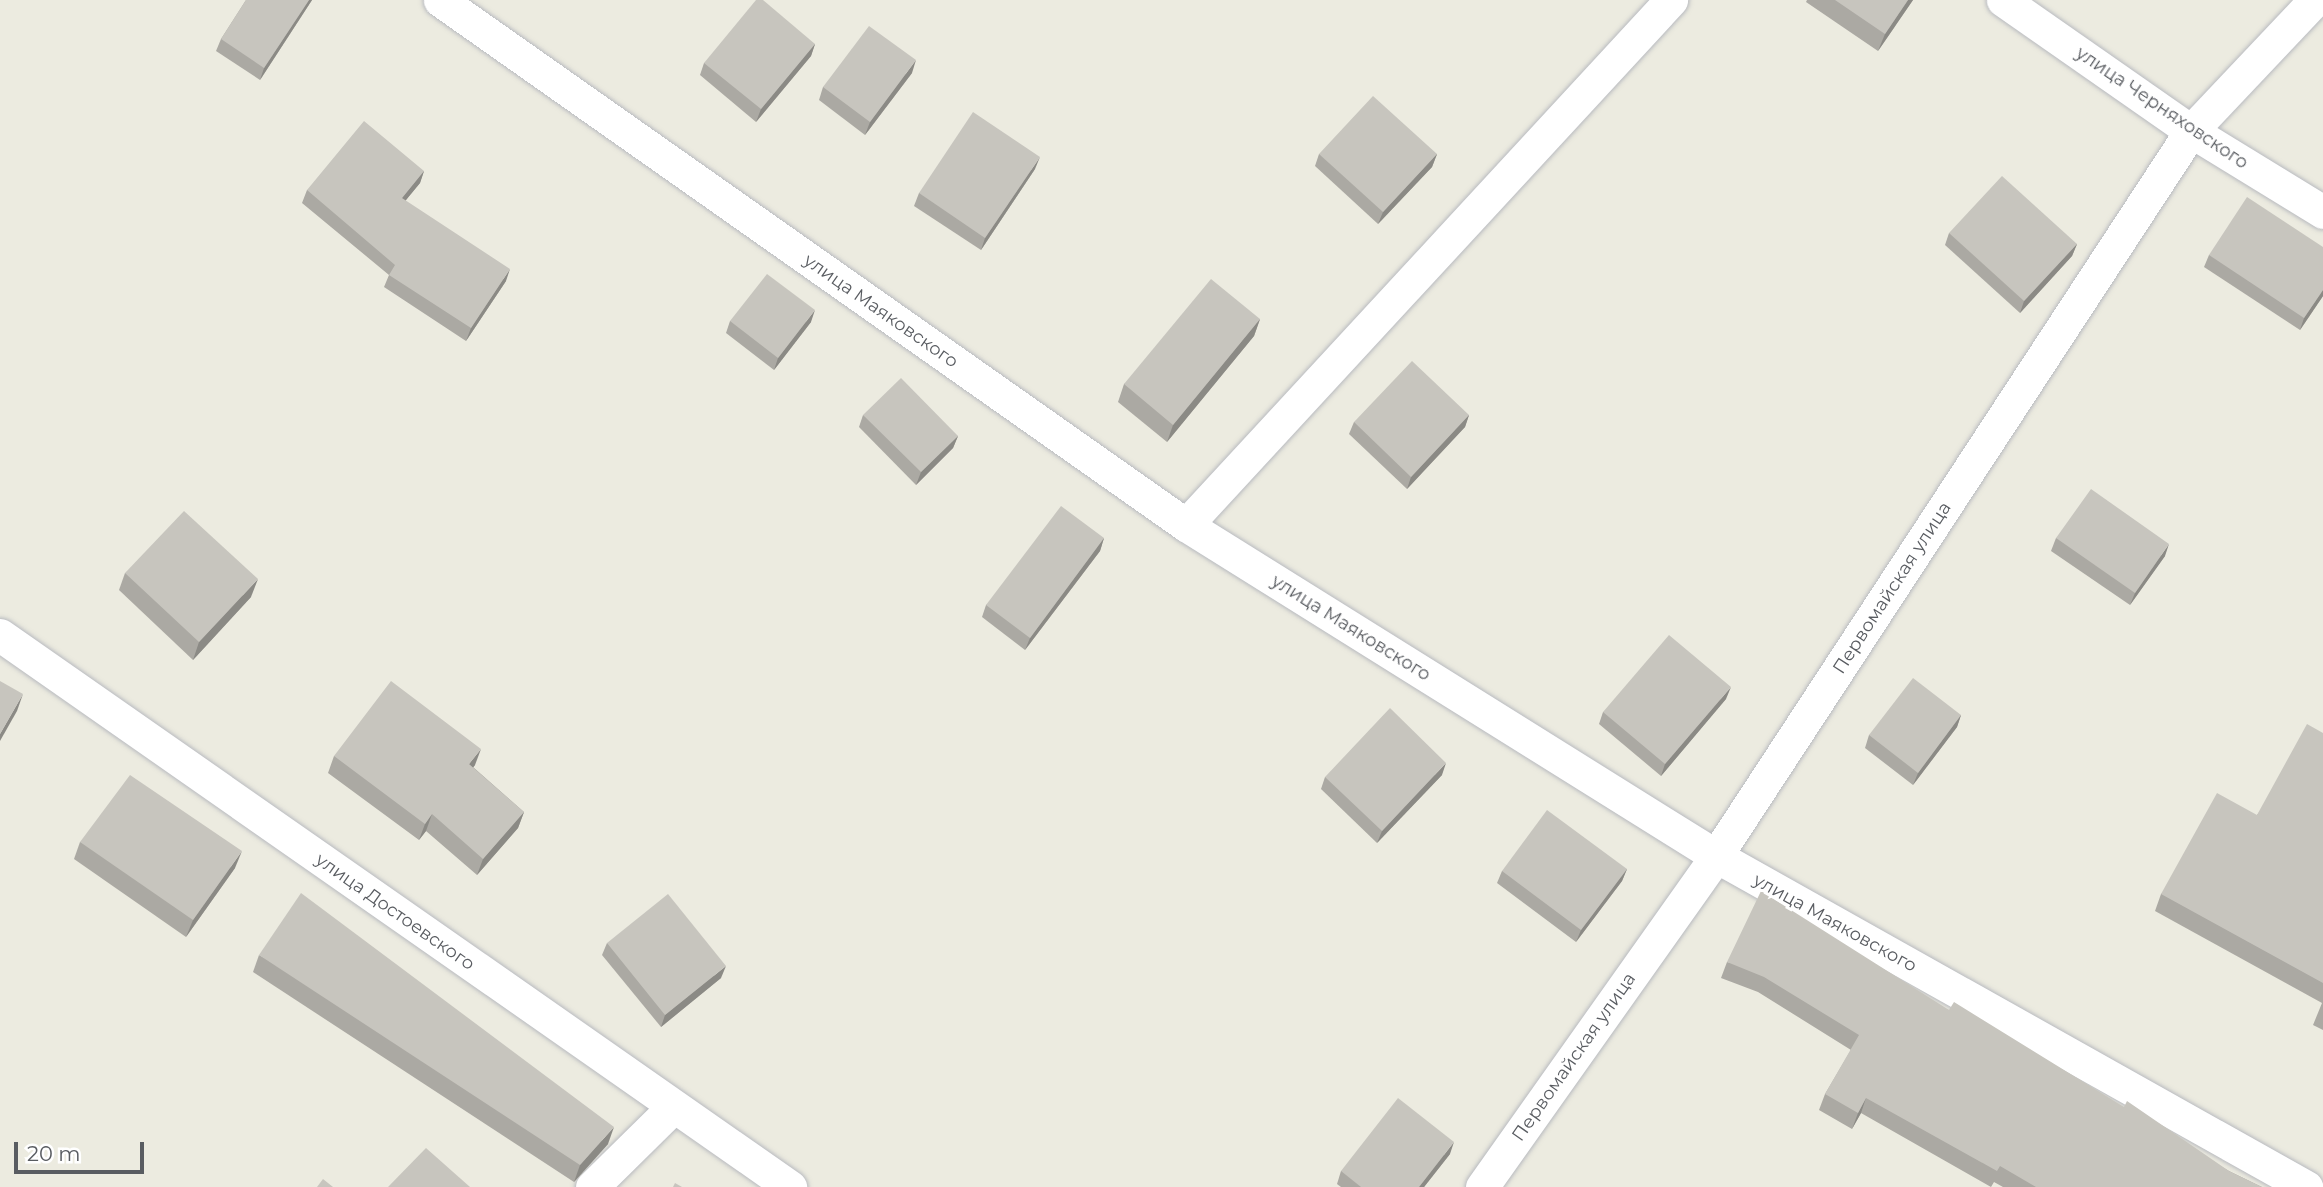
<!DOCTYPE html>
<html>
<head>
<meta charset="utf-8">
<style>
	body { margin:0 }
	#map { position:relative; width:2323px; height:1187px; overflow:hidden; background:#ecebe0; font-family:Montserrat,sans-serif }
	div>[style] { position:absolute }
	.roads { filter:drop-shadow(0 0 2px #b8babf) drop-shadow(0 0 2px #b8babf) }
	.minor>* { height:33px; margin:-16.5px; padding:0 16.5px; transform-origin:16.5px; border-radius:16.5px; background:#fff }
	.wall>* { inset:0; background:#aba9a3 }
	.shaded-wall>* { inset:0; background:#8b8a85 }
	.building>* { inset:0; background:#c7c5be }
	span { translate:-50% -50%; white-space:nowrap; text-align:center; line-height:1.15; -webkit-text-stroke:6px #fff; paint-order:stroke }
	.street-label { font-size:18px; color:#595c61 }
	.scale { position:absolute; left:14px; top:1142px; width:130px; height:32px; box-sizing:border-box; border:4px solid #595c61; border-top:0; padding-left:9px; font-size:21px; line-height:24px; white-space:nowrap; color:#595c61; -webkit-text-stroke:5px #fff; paint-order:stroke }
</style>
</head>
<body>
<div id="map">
	<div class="roads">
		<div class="minor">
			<i style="left:440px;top:0;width:912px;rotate:35.14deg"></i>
			<i style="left:1186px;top:525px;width:625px;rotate:31.99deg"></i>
			<i style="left:1716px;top:856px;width:677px;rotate:29.29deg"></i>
			<i style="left:2003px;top:0;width:229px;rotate:34.9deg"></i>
			<i style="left:2191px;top:131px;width:155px;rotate:31.5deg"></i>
			<i style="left:1186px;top:525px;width:715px;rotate:-47.27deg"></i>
			<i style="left:0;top:635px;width:964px;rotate:34.94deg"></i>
			<i style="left:592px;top:1187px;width:114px;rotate:-44.6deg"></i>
			<i style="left:1482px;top:1187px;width:405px;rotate:-54.7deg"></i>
			<i style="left:1716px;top:856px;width:867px;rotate:-56.77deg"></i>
			<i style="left:2191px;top:131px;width:180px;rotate:-46.6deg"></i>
		</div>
	</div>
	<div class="wall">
		<i style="clip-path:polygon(246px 0,312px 0,260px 80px,216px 51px,221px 39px)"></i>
		<i style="clip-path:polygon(1807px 0,1913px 0,1878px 51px,1806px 2px)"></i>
		<i style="clip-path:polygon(815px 44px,811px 56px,756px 122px,700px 75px,704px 63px)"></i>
		<i style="clip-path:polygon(912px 73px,865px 135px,819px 100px,823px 87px)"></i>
		<i style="clip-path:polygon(1319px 154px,1437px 154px,1432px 167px,1378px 224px,1315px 166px)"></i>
		<i style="clip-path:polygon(1035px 169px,981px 250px,914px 206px,919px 193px)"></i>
		<i style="clip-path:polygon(424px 171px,420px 183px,405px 201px,506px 281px,466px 341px,384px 287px,389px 275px,302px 203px,307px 190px)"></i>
		<i style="clip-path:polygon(1949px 233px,2077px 244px,2072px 256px,2020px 313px,1945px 245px)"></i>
		<i style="clip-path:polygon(2323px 247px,2323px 296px,2300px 330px,2204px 267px,2209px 255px)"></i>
		<i style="clip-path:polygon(1260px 319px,1254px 336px,1167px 442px,1118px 402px,1124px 384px)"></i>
		<i style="clip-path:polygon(730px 321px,811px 322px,774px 370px,726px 333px)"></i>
		<i style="clip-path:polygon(863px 415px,958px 436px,953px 448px,916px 485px,859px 427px)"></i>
		<i style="clip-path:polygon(1469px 415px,1465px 427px,1407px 489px,1349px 434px,1354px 422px)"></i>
		<i style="clip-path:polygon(1104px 538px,1100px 551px,1025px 650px,982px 617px,986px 605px)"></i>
		<i style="clip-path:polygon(2056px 538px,2165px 556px,2130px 605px,2051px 551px)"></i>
		<i style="clip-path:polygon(125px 573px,251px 597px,193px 660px,119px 590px)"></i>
		<i style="clip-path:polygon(1726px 699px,1661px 776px,1599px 724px,1603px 712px)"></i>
		<i style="clip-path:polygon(1961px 715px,1957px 727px,1913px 785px,1865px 748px,1869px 735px)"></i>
		<i style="clip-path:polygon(2323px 733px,2323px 1030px,2313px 1025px,2322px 1003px,2155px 911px,2161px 894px,2257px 815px)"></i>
		<i style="clip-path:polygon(334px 756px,475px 765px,473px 767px,524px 812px,518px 828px,477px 875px,426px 831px,419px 840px,328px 773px)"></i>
		<i style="clip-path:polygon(1442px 775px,1377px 843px,1321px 789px,1325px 777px)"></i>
		<i style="clip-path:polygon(80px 842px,235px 868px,186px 937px,74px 859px)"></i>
		<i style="clip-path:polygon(1627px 869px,1622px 881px,1576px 942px,1497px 883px,1502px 871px)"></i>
		<i style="clip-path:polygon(607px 943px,721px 978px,661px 1027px,602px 955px)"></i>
		<i style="clip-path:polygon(259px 955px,608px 1144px,574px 1182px,253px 972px)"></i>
		<i style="clip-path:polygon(1727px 962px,1949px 1010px,2229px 1171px,2262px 1187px,2003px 1187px,1994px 1182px,1991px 1187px,1861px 1113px,1852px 1129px,1819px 1110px,1825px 1094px,1851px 1050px,1758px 992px,1721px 978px)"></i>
		<i style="clip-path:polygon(1450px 1154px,1424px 1187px,1341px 1187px,1337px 1184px,1341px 1171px)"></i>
	</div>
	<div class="shaded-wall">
		<i style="clip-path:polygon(309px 0,312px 0,260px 80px,264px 68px)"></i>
		<i style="clip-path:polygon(1908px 0,1913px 0,1878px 51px,1885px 34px)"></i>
		<i style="clip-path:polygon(815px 44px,811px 56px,756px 122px,761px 109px)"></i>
		<i style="clip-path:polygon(916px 60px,912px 73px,865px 135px,870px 122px)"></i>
		<i style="clip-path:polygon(1437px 154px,1432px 167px,1378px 224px,1383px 212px)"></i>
		<i style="clip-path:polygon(1040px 157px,1035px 169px,981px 250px,985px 238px)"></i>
		<i style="clip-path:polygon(424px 171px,420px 183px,397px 211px,402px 198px)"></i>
		<i style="clip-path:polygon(2077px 244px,2072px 256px,2020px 313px,2024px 301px)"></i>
		<i style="clip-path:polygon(510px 269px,506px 281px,466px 341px,471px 328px)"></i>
		<i style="clip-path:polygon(2323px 290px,2323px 296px,2300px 330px,2304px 318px)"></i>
		<i style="clip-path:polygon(815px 310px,811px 322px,774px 370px,778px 358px)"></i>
		<i style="clip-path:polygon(1260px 319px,1254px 336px,1167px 442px,1173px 425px)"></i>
		<i style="clip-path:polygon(1469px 415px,1465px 427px,1407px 489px,1411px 477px)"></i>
		<i style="clip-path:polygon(958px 436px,953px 448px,916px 485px,921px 472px)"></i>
		<i style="clip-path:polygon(1104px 538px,1100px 551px,1025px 650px,1030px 638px)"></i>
		<i style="clip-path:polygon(2169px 544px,2165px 556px,2130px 605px,2135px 593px)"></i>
		<i style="clip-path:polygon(258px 579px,251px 597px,193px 660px,199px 642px)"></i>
		<i style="clip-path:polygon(1731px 687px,1726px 699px,1661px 776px,1665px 764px)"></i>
		<i style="clip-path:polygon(23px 694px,17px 711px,0 741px,0 734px)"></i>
		<i style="clip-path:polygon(1961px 715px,1957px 727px,1913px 785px,1918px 773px)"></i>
		<i style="clip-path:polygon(481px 749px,475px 765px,463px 781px,469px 764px)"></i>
		<i style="clip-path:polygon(1446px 763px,1442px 775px,1377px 843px,1382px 831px)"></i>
		<i style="clip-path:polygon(524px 812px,518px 828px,477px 875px,483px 859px)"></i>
		<i style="clip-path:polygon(432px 814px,426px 831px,419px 840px,425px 824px)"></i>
		<i style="clip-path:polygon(242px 851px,235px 868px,186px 937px,193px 920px)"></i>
		<i style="clip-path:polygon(1627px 869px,1622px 881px,1576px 942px,1581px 930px)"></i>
		<i style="clip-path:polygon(726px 966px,721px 978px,661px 1027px,665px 1015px)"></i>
		<i style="clip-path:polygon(1866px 1098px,1861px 1113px,1852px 1129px,1858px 1113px)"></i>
		<i style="clip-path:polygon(614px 1127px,608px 1144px,574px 1182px,580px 1165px)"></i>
		<i style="clip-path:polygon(1454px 1142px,1450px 1154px,1424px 1187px,1419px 1187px)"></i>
	</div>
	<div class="building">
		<i style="clip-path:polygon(246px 0,309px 0,264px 68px,221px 39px)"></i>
		<i style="clip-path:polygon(756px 0,763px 0,815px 44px,761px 109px,704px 63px)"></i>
		<i style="clip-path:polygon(1835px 0,1908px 0,1885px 34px)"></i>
		<i style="clip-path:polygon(869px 26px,916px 60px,870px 122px,823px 87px)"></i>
		<i style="clip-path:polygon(1373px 96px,1437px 154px,1383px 212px,1319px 154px)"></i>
		<i style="clip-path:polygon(973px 112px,1040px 157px,985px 238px,919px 193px)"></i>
		<i style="clip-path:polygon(364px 121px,424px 171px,402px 198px,510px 269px,471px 328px,389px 275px,395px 265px,307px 190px)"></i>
		<i style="clip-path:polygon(2002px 176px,2077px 244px,2024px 301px,1949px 233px)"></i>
		<i style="clip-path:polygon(2247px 197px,2323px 247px,2323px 290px,2304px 318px,2209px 255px)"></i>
		<i style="clip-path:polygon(767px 274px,815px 310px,778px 358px,730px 321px)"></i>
		<i style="clip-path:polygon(1211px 279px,1260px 319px,1173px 425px,1124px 384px)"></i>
		<i style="clip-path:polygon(1412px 361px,1469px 415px,1411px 477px,1354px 422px)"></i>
		<i style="clip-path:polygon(901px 378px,958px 436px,921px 472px,863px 415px)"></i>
		<i style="clip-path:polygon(2091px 489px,2169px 544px,2135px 593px,2056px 538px)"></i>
		<i style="clip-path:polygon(1061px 506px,1104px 538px,1030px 638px,986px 605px)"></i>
		<i style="clip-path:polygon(184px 511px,258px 579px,199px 642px,125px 573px)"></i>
		<i style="clip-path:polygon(1669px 635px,1731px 687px,1665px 764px,1603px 712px)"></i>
		<i style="clip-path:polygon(1913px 678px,1961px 715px,1918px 773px,1869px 735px)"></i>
		<i style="clip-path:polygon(0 681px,23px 694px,0 734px)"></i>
		<i style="clip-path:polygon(391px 681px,481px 749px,469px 764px,524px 812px,483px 859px,432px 814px,425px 824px,334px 756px)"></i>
		<i style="clip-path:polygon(1390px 708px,1446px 763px,1382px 831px,1325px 777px)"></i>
		<i style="clip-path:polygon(2307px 724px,2323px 733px,2323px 983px,2161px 894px,2217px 793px,2257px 815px)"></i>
		<i style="clip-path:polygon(130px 775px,242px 851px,193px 920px,80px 842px)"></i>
		<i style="clip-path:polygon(1547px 810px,1627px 869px,1581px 930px,1502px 871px)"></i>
		<i style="clip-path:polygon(1761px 891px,1949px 1010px,1954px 1002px,2124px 1107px,2127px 1101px,2229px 1171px,2262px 1187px,2036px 1187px,2000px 1166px,1997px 1171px,1866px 1098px,1858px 1113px,1825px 1094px,1859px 1035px,1764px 977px,1727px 962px)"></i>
		<i style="clip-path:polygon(301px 893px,614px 1127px,580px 1165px,259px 955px)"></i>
		<i style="clip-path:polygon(668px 894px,726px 966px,665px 1015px,607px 943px)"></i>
		<i style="clip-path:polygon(1398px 1098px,1454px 1142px,1419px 1187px,1361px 1187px,1341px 1171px)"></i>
		<i style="clip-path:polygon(426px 1148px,470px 1187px,388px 1187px)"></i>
		<i style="clip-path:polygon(323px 1179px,333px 1187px,317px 1187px)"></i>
		<i style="clip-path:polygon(675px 1183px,682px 1187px,673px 1187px)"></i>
	</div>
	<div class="street-label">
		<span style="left:2162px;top:108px;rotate:34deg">улица Черняховского</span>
		<span style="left:881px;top:311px;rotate:35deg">улица Маяковского</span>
		<span style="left:1892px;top:588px;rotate:-57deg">Первомайская улица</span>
		<span style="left:1351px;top:628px;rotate:32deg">улица Маяковского</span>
		<span style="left:395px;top:912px;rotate:35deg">улица Достоевского</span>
		<span style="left:1835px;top:923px;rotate:29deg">улица Маяковского</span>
		<span style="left:1574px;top:1057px;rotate:-55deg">Первомайская улица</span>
	</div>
	<div class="scale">20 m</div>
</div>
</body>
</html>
